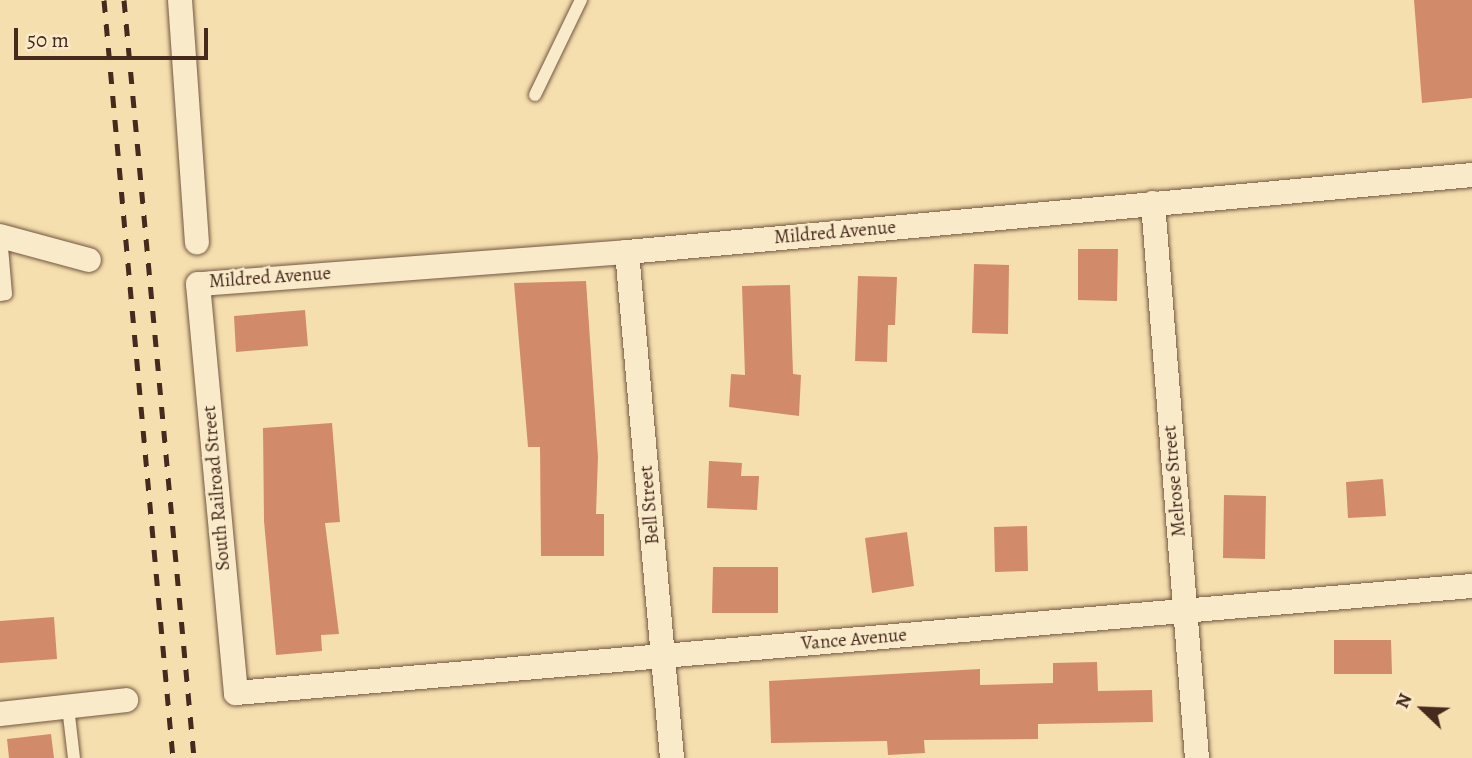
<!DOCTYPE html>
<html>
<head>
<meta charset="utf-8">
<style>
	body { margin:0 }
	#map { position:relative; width:1472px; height:758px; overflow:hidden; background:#f6dfae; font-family:Alegreya,serif }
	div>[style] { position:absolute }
	.building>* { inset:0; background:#d18b6b }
	.roads { filter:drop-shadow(0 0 2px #725741) drop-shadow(0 0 2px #725741) }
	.service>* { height:12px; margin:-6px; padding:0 6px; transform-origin:6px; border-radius:6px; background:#f9eaca }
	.minor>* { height:24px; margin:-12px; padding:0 12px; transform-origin:12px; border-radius:12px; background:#f9eaca }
	.rail>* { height:5px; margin-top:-2.5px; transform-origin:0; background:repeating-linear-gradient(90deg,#462a1d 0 12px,transparent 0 24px) }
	span { translate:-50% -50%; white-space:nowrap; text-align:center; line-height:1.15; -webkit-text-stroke:5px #f9eaca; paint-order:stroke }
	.street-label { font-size:19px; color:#462a1d }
	.north { position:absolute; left:1388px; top:674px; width:70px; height:70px; -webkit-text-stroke:5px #f9eaca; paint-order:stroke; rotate:293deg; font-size:19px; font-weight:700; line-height:28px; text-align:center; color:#462a1d }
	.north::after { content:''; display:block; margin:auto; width:24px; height:32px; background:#462a1d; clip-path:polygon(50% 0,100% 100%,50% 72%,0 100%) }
	.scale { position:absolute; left:14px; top:28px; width:194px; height:32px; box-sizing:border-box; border:4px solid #462a1d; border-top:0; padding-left:9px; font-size:21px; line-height:24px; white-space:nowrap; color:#462a1d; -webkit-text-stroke:5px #f9eaca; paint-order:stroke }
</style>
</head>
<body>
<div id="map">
	<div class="building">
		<i style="clip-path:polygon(1414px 0,1472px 0,1472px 98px,1422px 103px)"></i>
		<i style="clip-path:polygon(1078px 249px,1118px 249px,1117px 301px,1078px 300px)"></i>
		<i style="clip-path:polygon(974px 264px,1009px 265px,1008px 334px,972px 333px)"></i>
		<i style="clip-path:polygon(858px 276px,897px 277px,895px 325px,888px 325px,887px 362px,855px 361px)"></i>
		<i style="clip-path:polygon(586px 281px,598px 457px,596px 514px,604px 514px,604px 556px,541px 556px,540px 447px,528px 447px,514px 283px)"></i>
		<i style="clip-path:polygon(790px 285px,793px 374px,801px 375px,799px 416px,729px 407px,731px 374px,745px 375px,742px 286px)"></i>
		<i style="clip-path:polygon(305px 310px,308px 346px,236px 352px,234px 316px)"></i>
		<i style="clip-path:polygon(332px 423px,340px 522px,325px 523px,339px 634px,321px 635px,322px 651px,276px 655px,264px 521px,263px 428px)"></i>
		<i style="clip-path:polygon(709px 461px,742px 463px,741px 476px,759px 476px,757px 510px,707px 508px)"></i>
		<i style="clip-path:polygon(1383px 479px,1386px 516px,1348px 518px,1346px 482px)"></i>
		<i style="clip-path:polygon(1224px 495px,1266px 496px,1265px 559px,1223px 558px)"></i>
		<i style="clip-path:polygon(1027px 526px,1028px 571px,995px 572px,994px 527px)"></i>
		<i style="clip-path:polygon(907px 532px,914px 586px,872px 593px,865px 538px)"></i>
		<i style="clip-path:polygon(713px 567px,778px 567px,778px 613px,712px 613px)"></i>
		<i style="clip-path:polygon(54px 617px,57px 659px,0 663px,0 621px)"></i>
		<i style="clip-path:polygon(1334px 640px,1391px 640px,1392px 674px,1334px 674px)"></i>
		<i style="clip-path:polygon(1097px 662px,1098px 691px,1152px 690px,1153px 722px,1038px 724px,1038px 739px,924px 740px,925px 753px,888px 755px,887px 741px,771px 743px,769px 681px,980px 669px,980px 685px,1053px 683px,1053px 663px)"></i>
		<i style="clip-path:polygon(51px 734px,54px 758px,9px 758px,7px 739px)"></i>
	</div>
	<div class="roads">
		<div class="service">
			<i style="left:535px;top:95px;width:106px;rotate:-64.2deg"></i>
			<i style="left:0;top:295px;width:6px;rotate:-9deg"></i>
			<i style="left:6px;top:294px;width:58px;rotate:-94.9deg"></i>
			<i style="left:68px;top:707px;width:51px;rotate:83.3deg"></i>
		</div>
		<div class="minor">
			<i style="left:180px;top:0;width:243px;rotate:86deg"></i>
			<i style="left:1472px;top:175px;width:849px;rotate:174.79deg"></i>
			<i style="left:627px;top:252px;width:430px;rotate:175.7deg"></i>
			<i style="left:198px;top:284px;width:411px;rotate:84.7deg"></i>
			<i style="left:236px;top:693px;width:1241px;rotate:-4.95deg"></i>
			<i style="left:1153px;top:203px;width:557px;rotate:85.47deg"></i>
			<i style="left:0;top:236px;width:92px;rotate:15.1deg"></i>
			<i style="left:627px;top:252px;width:508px;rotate:84.92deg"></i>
			<i style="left:0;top:714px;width:127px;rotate:-6.3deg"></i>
		</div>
	</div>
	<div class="rail">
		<i style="left:104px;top:0;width:761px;rotate:84.8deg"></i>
		<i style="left:124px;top:0;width:761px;rotate:84.72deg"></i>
	</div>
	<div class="street-label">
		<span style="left:835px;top:233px;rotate:-5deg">Mildred Avenue</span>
		<span style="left:270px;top:278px;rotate:-4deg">Mildred Avenue</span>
		<span style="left:1175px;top:481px;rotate:-95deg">Melrose Street</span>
		<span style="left:217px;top:488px;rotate:-95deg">South Railroad Street</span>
		<span style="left:650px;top:505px;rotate:-95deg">Bell Street</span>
		<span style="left:854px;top:640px;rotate:-5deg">Vance Avenue</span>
	</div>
	<div class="north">N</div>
	<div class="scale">50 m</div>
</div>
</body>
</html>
